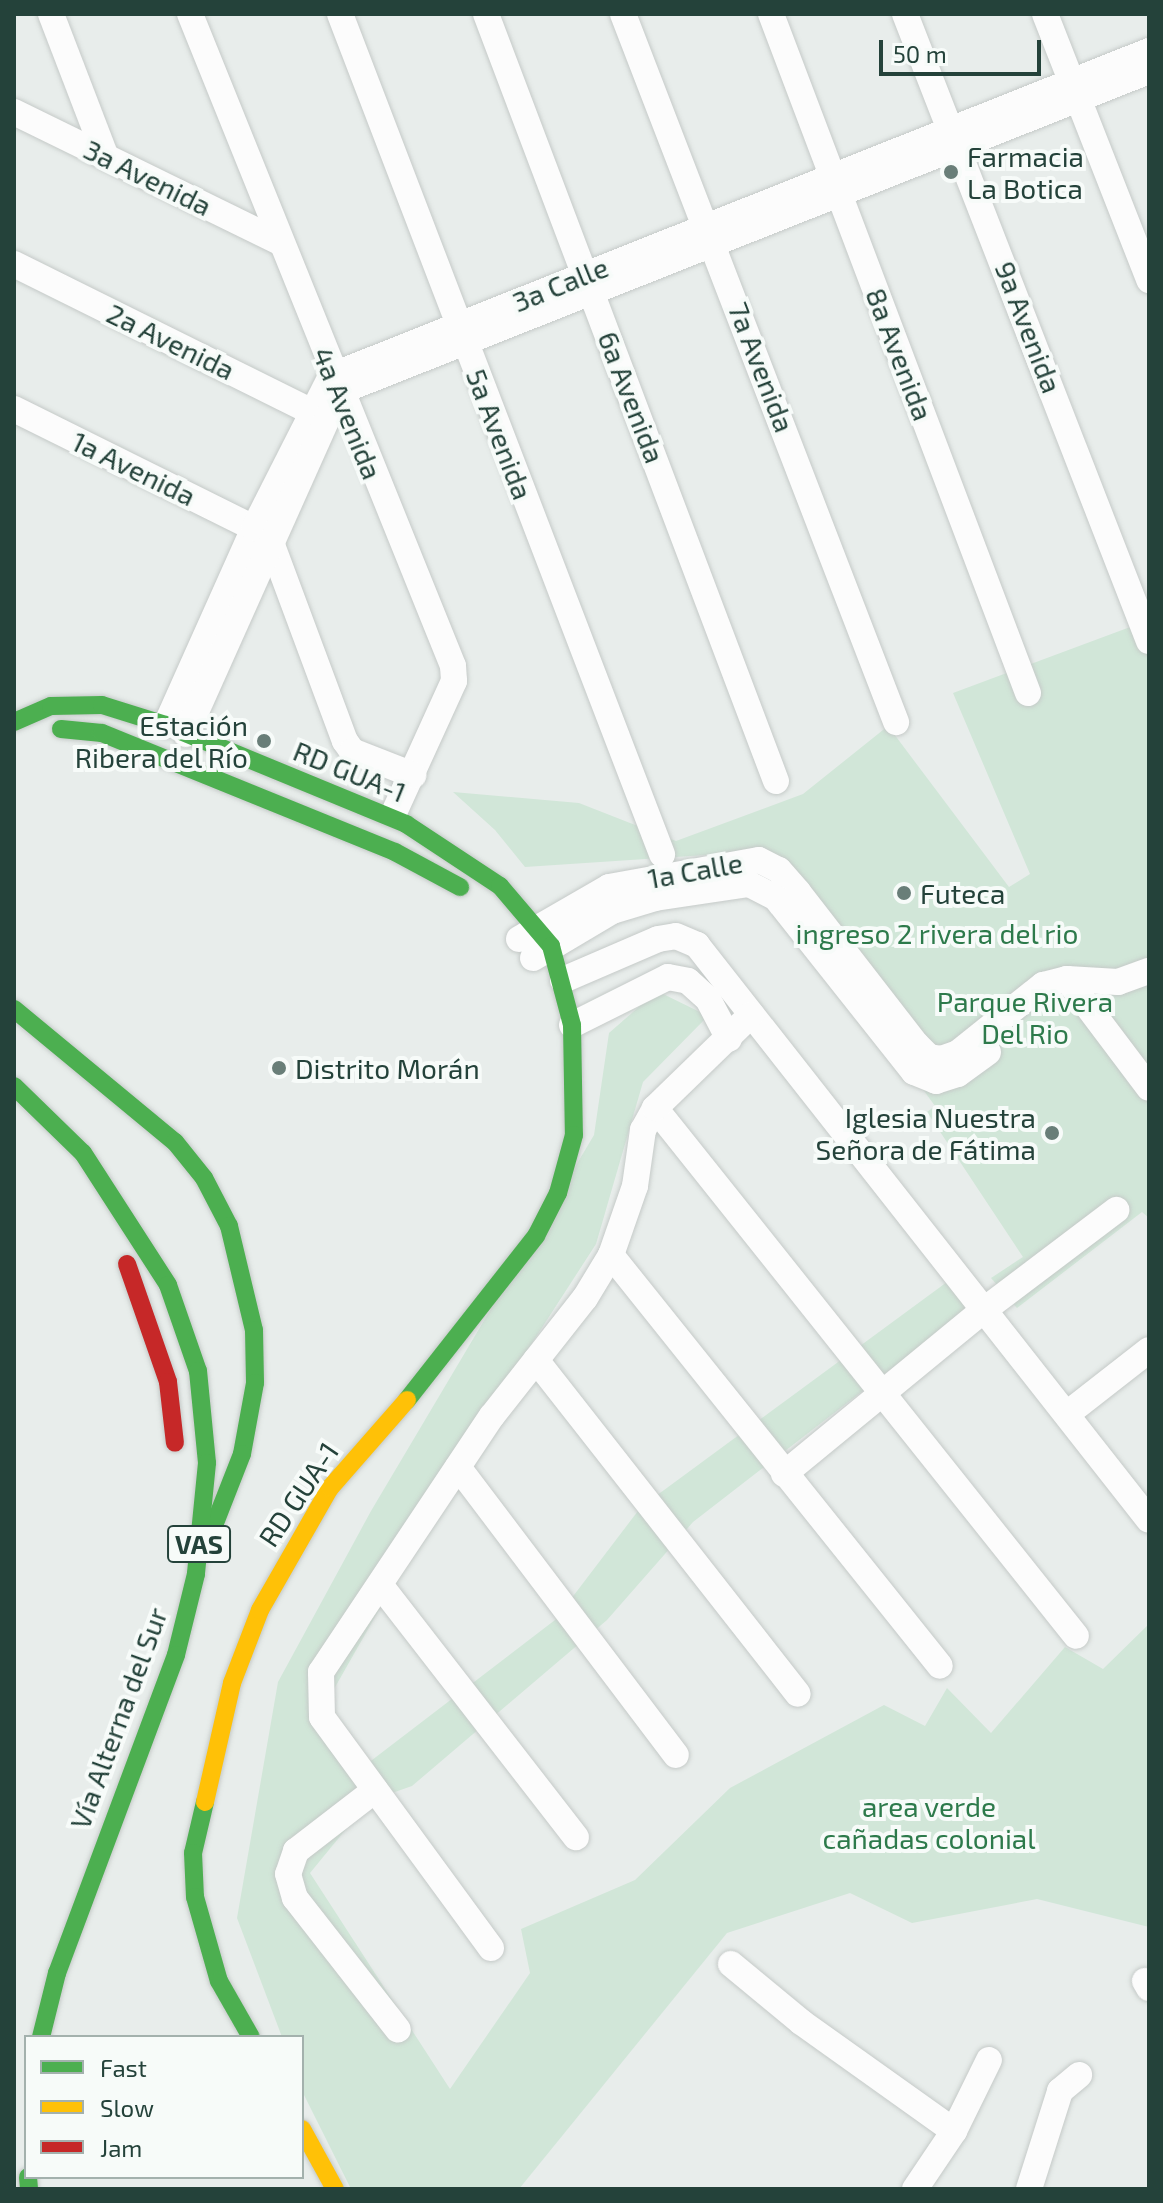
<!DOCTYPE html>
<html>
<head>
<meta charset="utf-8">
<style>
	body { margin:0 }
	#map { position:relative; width:1163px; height:2203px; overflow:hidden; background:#e8edeb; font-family:"Exo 2",sans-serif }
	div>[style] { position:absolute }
	.green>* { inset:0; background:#d1e6d8 }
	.roads { filter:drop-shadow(0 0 2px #c5cac8) drop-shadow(0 0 2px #c5cac8) }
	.street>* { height:26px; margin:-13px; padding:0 13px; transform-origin:13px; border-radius:13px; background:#fcfcfc }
	.fast>* { height:18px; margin:-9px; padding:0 9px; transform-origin:9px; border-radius:9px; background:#4caf50 }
	.slow>* { height:18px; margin:-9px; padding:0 9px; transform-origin:9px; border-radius:9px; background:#ffc107 }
	.jam>* { height:18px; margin:-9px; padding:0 9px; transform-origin:9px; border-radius:9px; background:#c62828 }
	.dots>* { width:22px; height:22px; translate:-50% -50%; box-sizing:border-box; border:4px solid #f7fbf9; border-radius:50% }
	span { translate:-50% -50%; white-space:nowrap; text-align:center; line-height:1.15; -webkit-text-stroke:8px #f7fbf9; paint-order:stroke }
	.shield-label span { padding:2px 6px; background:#f7fbf9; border:2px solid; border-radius:6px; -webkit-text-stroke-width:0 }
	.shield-label { font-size:26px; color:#24423a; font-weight:700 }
	.poi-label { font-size:28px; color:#24423a }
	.left { translate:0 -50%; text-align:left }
	.right { translate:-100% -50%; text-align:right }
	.street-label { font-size:28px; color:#24423a }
	.park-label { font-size:28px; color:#2d7a4b }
	.frame { position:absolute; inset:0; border:16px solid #24423a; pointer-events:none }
	.legend { position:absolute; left:24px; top:2035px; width:280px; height:144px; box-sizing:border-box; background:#f7fbf9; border:2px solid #a3b1ad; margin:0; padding:10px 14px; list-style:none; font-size:24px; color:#24423a }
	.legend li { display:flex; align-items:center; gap:16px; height:40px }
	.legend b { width:40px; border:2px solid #a3b1ad }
	.scale { position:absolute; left:879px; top:40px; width:162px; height:36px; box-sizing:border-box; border:4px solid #24423a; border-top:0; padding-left:10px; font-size:24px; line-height:28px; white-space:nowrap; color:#24423a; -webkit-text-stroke:6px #f7fbf9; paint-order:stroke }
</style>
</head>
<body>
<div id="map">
	<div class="green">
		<i style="clip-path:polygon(1149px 620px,1149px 1218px,1142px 1212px,1017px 1308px,991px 1278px,1023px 1257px,927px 1112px,935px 1106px,751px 852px,525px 867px,495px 830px,453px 792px,579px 803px,676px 841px,803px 794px,888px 726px,1009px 887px,1030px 874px,953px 693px)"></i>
		<i style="clip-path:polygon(657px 991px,708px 1016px,643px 1082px,596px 1244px,523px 1357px,326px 1703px,359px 1770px,555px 1620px,641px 1507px,947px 1282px,975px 1304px,693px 1522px,607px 1620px,412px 1786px,369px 1801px,310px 1873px,450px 2089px,530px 1973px,521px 1929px,635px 1880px,730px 1788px,884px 1705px,925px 1726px,947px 1688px,991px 1733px,1065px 1647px,1103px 1669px,1149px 1624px,1149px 1927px,1037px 1899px,912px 1923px,850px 1893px,727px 1933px,519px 2189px,351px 2189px,302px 2091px,302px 2037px,282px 2037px,237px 1918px,278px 1682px,371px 1511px,594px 1135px,609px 1033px)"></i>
	</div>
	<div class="roads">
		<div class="street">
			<i style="left:51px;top:14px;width:153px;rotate:69deg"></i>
			<i style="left:190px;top:14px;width:703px;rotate:68.03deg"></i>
			<i style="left:453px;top:666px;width:15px;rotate:86deg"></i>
			<i style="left:454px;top:681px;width:140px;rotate:114.5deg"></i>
			<i style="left:340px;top:14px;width:900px;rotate:69.03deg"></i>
			<i style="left:486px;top:14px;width:820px;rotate:69.29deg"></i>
			<i style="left:623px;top:14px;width:759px;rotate:68.91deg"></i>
			<i style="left:771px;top:14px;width:726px;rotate:69.27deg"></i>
			<i style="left:905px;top:14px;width:673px;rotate:68.74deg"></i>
			<i style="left:1045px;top:14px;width:286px;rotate:68.6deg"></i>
			<i style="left:14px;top:112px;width:297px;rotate:26.1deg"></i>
			<i style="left:14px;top:264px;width:348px;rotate:26.4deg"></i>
			<i style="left:14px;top:409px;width:268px;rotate:26.4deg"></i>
			<i style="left:254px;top:528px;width:25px;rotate:43deg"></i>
			<i style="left:272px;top:545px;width:209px;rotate:69.6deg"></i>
			<i style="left:345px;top:741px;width:12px;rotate:55deg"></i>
			<i style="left:352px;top:751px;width:66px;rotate:21.5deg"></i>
			<i style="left:166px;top:725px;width:216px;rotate:-65.9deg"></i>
			<i style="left:254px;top:528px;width:170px;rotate:-63.1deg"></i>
			<i style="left:331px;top:376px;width:880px;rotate:-21.67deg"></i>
			<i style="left:186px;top:734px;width:375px;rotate:-65.9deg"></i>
			<i style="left:339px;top:392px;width:871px;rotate:-21.62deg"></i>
			<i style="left:519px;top:939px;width:104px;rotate:-30deg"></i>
			<i style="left:609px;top:887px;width:152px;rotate:-10.2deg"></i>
			<i style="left:759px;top:860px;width:22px;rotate:27deg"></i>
			<i style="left:779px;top:870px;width:29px;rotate:49deg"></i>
			<i style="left:798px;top:892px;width:192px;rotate:52.2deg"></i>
			<i style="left:916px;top:1044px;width:18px;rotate:45deg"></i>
			<i style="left:929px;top:1057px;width:12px;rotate:9deg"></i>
			<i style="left:941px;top:1059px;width:18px;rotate:-19deg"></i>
			<i style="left:958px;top:1053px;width:109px;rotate:-38.7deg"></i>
			<i style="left:1043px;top:985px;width:25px;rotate:-14deg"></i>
			<i style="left:1067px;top:979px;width:51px;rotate:3.4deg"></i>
			<i style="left:1118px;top:982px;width:33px;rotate:-20deg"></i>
			<i style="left:533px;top:958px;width:92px;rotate:-30.7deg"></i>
			<i style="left:612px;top:911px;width:45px;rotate:-16.8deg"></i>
			<i style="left:655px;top:898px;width:95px;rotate:-8.5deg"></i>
			<i style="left:749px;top:884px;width:30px;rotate:27deg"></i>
			<i style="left:776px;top:898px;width:222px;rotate:51.6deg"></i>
			<i style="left:914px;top:1072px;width:24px;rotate:22deg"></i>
			<i style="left:936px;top:1081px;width:23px;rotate:-18deg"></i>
			<i style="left:958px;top:1074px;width:37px;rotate:-36deg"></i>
			<i style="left:1067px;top:979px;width:136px;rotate:53deg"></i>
			<i style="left:563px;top:980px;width:103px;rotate:-23.3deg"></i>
			<i style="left:658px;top:939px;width:18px;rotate:-9deg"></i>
			<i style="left:676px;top:936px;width:23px;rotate:23deg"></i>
			<i style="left:697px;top:945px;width:731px;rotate:51.83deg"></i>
			<i style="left:572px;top:1025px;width:107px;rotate:-26.6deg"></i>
			<i style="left:668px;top:977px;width:20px;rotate:11deg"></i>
			<i style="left:688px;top:981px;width:27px;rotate:42deg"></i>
			<i style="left:708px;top:999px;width:45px;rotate:62.3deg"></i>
			<i style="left:655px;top:1108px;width:675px;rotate:51.43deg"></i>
			<i style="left:611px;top:1255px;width:526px;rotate:51.32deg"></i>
			<i style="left:536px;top:1360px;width:424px;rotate:51.9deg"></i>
			<i style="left:1067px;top:1414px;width:104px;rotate:-38deg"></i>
			<i style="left:458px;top:1467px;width:361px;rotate:52.9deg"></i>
			<i style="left:784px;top:1474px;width:259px;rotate:-39.4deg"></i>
			<i style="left:984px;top:1310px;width:166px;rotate:-37.1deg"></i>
			<i style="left:381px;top:1586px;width:318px;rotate:52.2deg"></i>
			<i style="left:375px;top:1790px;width:100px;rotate:142.3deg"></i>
			<i style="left:296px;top:1851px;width:24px;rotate:109deg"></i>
			<i style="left:288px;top:1874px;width:25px;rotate:74deg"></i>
			<i style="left:295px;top:1898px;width:167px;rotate:52deg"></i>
			<i style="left:491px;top:1948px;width:286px;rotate:-126.2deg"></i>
			<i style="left:322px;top:1717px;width:45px;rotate:-91.3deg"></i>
			<i style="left:321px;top:1672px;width:308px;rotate:-56.3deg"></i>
			<i style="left:492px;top:1416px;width:150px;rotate:-51.8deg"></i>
			<i style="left:585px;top:1298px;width:50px;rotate:-58.8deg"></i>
			<i style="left:611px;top:1255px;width:73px;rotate:-70.8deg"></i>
			<i style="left:635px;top:1186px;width:57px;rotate:-81.9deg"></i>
			<i style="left:643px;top:1130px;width:25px;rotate:-61deg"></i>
			<i style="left:655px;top:1108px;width:134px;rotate:-44.1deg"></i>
			<i style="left:731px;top:1964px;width:91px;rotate:39.6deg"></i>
			<i style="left:801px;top:2022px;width:188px;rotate:35.5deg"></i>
			<i style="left:1145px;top:1981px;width:8px;rotate:60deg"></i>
			<i style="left:915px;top:2189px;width:70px;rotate:-56.1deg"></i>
			<i style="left:954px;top:2131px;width:79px;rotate:-63.8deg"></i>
			<i style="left:1029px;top:2189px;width:103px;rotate:-72.4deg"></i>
			<i style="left:1060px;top:2091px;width:25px;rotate:-40deg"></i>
		</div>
		<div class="fast">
			<i style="left:14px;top:722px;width:40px;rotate:-23.4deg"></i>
			<i style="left:51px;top:706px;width:51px;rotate:-1.1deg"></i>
			<i style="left:102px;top:705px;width:67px;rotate:17.4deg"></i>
			<i style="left:166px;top:725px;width:260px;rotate:22.4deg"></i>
			<i style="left:406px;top:824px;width:113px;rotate:33.4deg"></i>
			<i style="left:500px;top:886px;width:79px;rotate:49.6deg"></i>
			<i style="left:551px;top:946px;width:82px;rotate:75.1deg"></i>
			<i style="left:572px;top:1025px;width:110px;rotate:89deg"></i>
			<i style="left:574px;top:1135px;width:60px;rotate:105.4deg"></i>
			<i style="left:558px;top:1193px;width:48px;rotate:117.1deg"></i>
			<i style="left:536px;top:1236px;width:209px;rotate:128.2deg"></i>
			<i style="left:61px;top:729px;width:41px;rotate:5.6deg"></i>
			<i style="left:102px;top:733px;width:316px;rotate:22.1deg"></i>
			<i style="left:395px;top:852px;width:74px;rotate:28.3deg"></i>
			<i style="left:14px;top:1009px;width:209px;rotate:39.6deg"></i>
			<i style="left:175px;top:1142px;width:46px;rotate:51.1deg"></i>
			<i style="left:204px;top:1178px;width:54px;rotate:62.5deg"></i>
			<i style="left:229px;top:1226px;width:107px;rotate:76.5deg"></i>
			<i style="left:254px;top:1330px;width:53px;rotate:88.9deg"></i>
			<i style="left:255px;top:1383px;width:72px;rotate:100.4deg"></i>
			<i style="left:242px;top:1454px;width:74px;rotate:111.4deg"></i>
			<i style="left:14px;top:1086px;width:96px;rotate:44.2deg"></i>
			<i style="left:83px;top:1153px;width:157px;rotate:57.2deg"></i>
			<i style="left:168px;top:1285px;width:91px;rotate:70.8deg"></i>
			<i style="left:198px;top:1371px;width:92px;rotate:84.4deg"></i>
			<i style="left:207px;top:1463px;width:112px;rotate:95.7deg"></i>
			<i style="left:196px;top:1574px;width:83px;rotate:103.9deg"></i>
			<i style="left:176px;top:1655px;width:340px;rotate:110.5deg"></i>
			<i style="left:57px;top:1973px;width:66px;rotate:104deg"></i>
			<i style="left:205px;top:1802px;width:52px;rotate:103.2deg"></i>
			<i style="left:193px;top:1853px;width:44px;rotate:87.4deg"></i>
			<i style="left:195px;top:1897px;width:87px;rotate:74.1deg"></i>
			<i style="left:219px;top:1981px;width:64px;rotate:60.3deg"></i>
			<i style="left:28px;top:2177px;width:12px;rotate:85deg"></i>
		</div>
		<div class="slow">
			<i style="left:205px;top:1802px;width:122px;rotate:-77.2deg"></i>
			<i style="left:232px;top:1683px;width:78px;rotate:-69deg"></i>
			<i style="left:260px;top:1610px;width:141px;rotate:-60.2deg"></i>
			<i style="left:330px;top:1488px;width:117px;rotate:-48.8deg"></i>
			<i style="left:302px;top:2129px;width:68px;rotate:61.2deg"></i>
		</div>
		<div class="jam">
			<i style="left:127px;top:1264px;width:125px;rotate:70.8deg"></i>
			<i style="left:168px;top:1382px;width:61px;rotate:83.5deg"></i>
		</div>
	</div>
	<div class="dots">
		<i style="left:951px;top:172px;background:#697e78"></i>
		<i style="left:264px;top:741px;background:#697e78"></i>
		<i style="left:904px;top:893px;background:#697e78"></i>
		<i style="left:279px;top:1068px;background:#697e78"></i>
		<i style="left:1052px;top:1133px;background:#697e78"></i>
	</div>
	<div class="shield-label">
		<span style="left:199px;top:1544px">VAS</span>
	</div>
	<div class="poi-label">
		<span class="left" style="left:967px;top:172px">Farmacia<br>La Botica</span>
		<span class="right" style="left:248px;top:741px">Estación<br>Ribera del Río</span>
		<span class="left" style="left:920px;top:893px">Futeca</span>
		<span class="left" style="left:295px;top:1068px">Distrito Morán</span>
		<span class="right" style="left:1036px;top:1133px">Iglesia Nuestra<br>Señora de Fátima</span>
	</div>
	<div class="street-label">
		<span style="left:148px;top:177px;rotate:26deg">3a Avenida</span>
		<span style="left:560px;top:284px;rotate:-22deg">3a Calle</span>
		<span style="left:1029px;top:327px;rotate:69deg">9a Avenida</span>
		<span style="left:171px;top:341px;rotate:26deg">2a Avenida</span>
		<span style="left:900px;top:354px;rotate:69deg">8a Avenida</span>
		<span style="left:762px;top:367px;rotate:69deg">7a Avenida</span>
		<span style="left:632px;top:397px;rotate:69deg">6a Avenida</span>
		<span style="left:348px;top:413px;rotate:68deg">4a Avenida</span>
		<span style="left:500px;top:434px;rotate:69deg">5a Avenida</span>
		<span style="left:134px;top:468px;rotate:26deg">1a Avenida</span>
		<span style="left:350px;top:771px;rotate:22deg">RD GUA-1</span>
		<span style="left:695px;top:870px;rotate:-10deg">1a Calle</span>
		<span style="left:298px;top:1494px;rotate:-56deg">RD GUA-1</span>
		<span style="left:118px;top:1718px;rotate:-70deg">Vía Alterna del Sur</span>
	</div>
	<div class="park-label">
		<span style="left:937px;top:933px">ingreso 2 rivera del rio</span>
		<span style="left:1025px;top:1017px">Parque Rivera<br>Del Rio</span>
		<span style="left:929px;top:1822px">area verde<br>cañadas colonial</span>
	</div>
	<div class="frame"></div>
	<ul class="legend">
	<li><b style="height:10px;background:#4caf50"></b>Fast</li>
	<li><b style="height:10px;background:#ffc107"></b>Slow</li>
	<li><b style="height:10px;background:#c62828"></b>Jam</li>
	</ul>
	<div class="scale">50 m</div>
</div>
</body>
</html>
